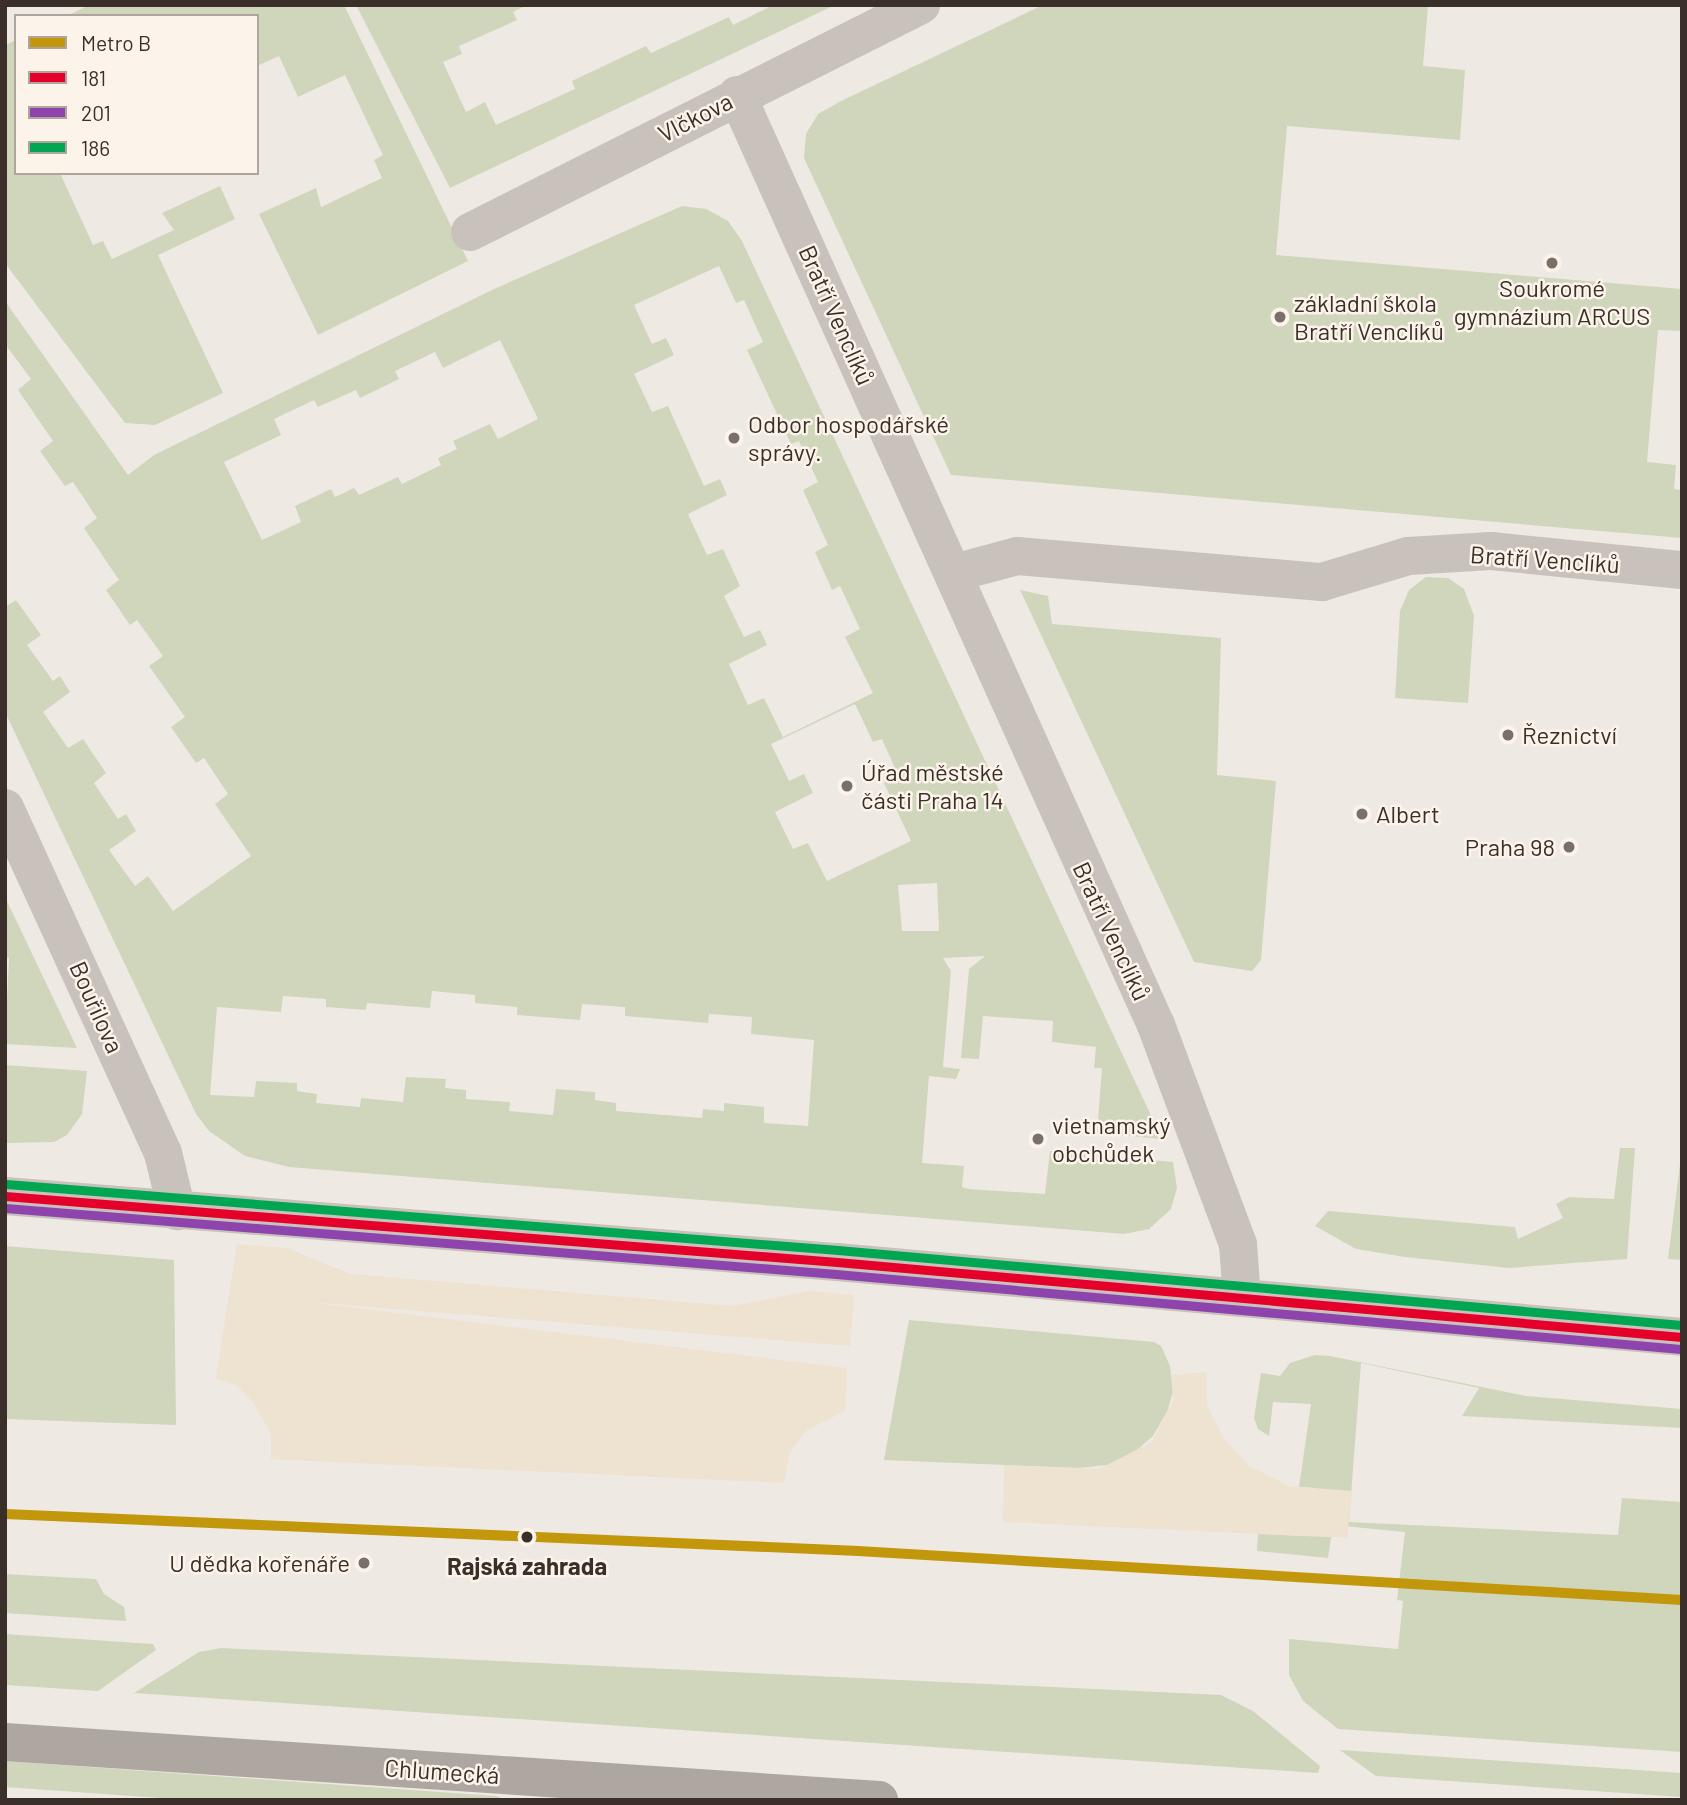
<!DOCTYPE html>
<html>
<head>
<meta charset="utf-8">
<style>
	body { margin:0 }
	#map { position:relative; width:1687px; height:1805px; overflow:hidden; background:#efe9e3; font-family:Barlow,sans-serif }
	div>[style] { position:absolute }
	.green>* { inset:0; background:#d0d6bb }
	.plaza>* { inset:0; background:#eee2d1 }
	.minor>* { height:38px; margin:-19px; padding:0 19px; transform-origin:19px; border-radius:19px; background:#c9c2bc }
	.tertiary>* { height:38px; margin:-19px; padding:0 19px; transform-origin:19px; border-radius:19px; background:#c9c2bc }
	.primary>* { height:38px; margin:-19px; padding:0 19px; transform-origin:19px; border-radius:19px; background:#aea6a1 }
	.bus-1>* { height:9px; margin:-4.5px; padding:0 4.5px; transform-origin:4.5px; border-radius:4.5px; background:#e4002b }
	.bus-2>* { height:9px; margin:-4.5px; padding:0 4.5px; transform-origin:4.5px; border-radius:4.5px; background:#8e44ad }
	.bus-3>* { height:9px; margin:-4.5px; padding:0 4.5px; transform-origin:4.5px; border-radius:4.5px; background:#00a651 }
	.metro-1>* { height:10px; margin:-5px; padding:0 5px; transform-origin:5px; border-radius:5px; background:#c2970c }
	.dots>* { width:19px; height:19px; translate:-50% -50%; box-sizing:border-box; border:4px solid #fcf4eb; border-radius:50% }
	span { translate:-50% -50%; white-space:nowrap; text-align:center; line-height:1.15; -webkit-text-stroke:5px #fcf4eb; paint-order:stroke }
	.street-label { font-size:24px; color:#3b2f29 }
	.poi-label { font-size:24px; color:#3b2f29 }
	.left { translate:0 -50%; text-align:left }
	.right { translate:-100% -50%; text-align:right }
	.stop-label { font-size:24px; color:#3b2f29; font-weight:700 }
	.frame { position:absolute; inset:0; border:7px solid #3b2f29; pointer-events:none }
	.legend { position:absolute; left:14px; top:14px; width:245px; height:161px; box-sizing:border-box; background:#fcf4eb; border:2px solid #afa59d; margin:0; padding:9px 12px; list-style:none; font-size:21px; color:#3b2f29 }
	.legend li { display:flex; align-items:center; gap:14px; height:35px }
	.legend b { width:35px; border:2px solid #afa59d }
</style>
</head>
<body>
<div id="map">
	<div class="green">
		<i style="clip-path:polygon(89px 5px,344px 5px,468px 261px,318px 335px,259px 214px,316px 188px,321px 207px,382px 178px,374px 160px,383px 155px,345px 75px,298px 97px,279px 56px,257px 66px,257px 16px,67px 16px)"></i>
		<i style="clip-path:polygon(356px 5px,527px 5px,513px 12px,517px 20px,459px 46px,462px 54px,443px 62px,466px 112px,485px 102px,496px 125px,575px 89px,572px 81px,646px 46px,651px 53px,729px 17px,733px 25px,773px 5px,835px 5px,450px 188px)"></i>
		<i style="clip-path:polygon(1043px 5px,1428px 5px,1423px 66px,1465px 70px,1460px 140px,1287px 126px,1276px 255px,1682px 289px,1682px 331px,1658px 330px,1647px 462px,1676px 465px,1674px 489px,1682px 490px,1682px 538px,951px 475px,804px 158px,806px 134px,818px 114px,841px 101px)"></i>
		<i style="clip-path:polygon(16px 40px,16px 173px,60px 173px,93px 245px,103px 241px,112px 259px,174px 230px,162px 213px,220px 186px,235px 219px,158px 255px,223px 393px,155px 425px,125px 423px,5px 263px,5px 45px)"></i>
		<i style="clip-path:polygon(evenodd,682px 206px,706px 209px,728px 221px,742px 241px,1162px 1139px,1097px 1133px,1102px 1068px,1094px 1068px,1096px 1047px,1052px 1042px,1053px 1021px,983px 1016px,979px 1059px,961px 1058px,969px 969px,985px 956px,943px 958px,951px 971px,943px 1067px,960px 1069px,956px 1079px,929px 1076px,922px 1163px,964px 1166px,962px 1187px,968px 1189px,1045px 1194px,1050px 1151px,1173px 1162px,1177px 1188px,1171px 1209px,1149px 1229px,1124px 1234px,289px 1167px,245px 1156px,209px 1131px,196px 1114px,5px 712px,5px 607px,16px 600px,41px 635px,27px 645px,53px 681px,60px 676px,70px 692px,43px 712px,68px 748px,83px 739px,106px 773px,94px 783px,118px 819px,126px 814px,136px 831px,109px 850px,135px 886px,148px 876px,173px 911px,251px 856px,215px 804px,228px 794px,204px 758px,196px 763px,171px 727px,185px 717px,149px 666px,163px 656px,137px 620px,130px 625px,106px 590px,119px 580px,84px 528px,97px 518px,73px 482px,65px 486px,40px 451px,53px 441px,18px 390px,31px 379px,5px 344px,5px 301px,128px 475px,154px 455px,494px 289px,682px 206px,719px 266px,736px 303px,744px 300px,763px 342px,747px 350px,791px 444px,799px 441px,818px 482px,803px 490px,828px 545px,815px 552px,832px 590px,840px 586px,860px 629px,845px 637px,873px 693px,783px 737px,764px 698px,748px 705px,729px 664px,767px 645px,760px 630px,744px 637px,724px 596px,740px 586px,723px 549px,707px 555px,688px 514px,727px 495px,720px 479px,704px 486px,668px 406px,652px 412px,634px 374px,674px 355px,666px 338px,652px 344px,634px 305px,719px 266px,682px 206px,500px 340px,538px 419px,498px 439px,490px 424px,453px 441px,457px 449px,438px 458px,441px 465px,402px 484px,398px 477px,359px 495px,354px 488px,335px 497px,331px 489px,295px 506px,301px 522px,262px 540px,224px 462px,281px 435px,274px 419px,314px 400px,318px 407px,356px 390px,360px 398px,399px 379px,395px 371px,435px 352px,443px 368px,500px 340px,682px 206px,855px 704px,873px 742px,882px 739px,898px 775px,884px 783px,911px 841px,827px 881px,808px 843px,793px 849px,775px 812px,813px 793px,804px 774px,789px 781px,771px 744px,855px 704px,682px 206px,937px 883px,939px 931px,902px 931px,898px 885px,937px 883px,682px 206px,432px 991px,475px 995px,475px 1003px,517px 1007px,517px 1015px,580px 1020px,582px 1004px,625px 1007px,625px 1016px,708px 1023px,709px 1014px,752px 1017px,751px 1034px,814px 1040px,808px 1126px,764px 1123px,764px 1107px,724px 1103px,724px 1111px,703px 1109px,702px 1118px,616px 1111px,616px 1103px,595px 1100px,595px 1092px,556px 1089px,553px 1115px,509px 1111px,510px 1102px,466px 1099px,466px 1090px,445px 1088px,446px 1079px,406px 1077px,403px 1102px,361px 1098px,360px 1107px,316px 1103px,317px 1094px,297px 1091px,297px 1083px,256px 1081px,254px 1097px,210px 1095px,217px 1007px,281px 1012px,283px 996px,326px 999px,326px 1007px,366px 1010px,367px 1003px,430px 1008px,432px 991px)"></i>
		<i style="clip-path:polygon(1426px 577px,1448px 578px,1464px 589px,1474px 616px,1468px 703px,1395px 698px,1400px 611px,1409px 590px)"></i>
		<i style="clip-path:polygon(1020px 590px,1048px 596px,1052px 624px,1221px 638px,1217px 775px,1276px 781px,1261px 960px,1252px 971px,1194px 962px)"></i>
		<i style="clip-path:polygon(5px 897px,77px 1048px,5px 1044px,9px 958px,5px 957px)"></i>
		<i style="clip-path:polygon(5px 1065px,87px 1071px,82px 1114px,67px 1135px,54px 1142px,5px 1143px)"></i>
		<i style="clip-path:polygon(1620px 1148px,1635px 1148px,1627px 1259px,1509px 1268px,1405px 1257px,1356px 1249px,1315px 1226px,1328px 1211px,1515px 1227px,1518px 1239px,1563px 1218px,1556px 1204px,1569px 1197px,1614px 1199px)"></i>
		<i style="clip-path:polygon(1681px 1156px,1682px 1260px,1668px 1259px)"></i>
		<i style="clip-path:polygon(5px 1246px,174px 1260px,176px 1425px,5px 1419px)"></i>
		<i style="clip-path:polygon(909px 1320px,1154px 1342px,1161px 1346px,1170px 1366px,1173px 1392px,1167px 1412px,1153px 1436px,1132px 1454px,1107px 1465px,1079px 1468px,884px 1460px)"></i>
		<i style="clip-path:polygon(1315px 1355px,1330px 1356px,1526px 1396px,1682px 1409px,1682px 1428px,1462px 1416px,1479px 1388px,1361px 1363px,1349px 1522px,1618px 1535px,1622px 1498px,1682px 1502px,1682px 1752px,1338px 1729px,1303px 1701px,1289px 1675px,1289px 1639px,1398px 1649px,1403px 1601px,1397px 1600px,1405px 1532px,1333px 1525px,1328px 1558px,1257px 1551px,1258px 1534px,1312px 1536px,1314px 1488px,1299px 1487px,1311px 1404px,1273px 1402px,1269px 1436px,1258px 1429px,1254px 1418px,1261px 1373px,1280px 1376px,1290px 1363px)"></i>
		<i style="clip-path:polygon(5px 1574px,96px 1579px,104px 1594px,124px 1607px,126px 1621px,5px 1613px)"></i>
		<i style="clip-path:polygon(5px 1634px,153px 1644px,156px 1650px,98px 1691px,5px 1685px)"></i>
		<i style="clip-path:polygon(221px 1648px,1221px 1695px,1253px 1711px,1320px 1766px,1318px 1773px,134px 1693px,199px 1652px)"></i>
		<i style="clip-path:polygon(1340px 1750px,1682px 1773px,1682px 1797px,1376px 1776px)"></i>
		<i style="clip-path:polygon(5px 1761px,496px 1796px,506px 1800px,189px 1800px,5px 1787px)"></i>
	</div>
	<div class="plaza">
		<i style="clip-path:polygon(237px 1244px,287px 1248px,351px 1274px,733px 1306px,808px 1291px,854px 1295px,850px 1346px,309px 1302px,847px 1368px,845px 1411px,807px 1430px,790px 1452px,784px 1483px,271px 1459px,271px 1433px,252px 1401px,236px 1385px,216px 1378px)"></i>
		<i style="clip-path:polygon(1206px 1372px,1207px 1405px,1224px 1439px,1249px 1466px,1289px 1486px,1352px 1491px,1347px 1538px,1003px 1522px,1004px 1465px,1099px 1469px,1152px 1442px,1173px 1401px,1172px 1375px)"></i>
	</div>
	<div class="minor">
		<i style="left:737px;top:95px;width:1020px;rotate:65.75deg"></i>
		<i style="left:1156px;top:1025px;width:234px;rotate:69.5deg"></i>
		<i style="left:1238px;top:1244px;width:54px;rotate:85.8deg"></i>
		<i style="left:470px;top:232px;width:505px;rotate:-26.72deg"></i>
		<i style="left:954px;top:573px;width:65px;rotate:-15.1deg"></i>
		<i style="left:1017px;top:556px;width:306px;rotate:4.9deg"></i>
		<i style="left:1322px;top:582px;width:90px;rotate:-16.8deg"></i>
		<i style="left:1408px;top:556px;width:83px;rotate:-3.4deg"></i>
		<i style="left:1491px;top:551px;width:192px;rotate:5.7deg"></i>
		<i style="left:5px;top:808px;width:379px;rotate:65.4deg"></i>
		<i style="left:163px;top:1153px;width:60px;rotate:76.4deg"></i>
	</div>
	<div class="tertiary">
		<i style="left:5px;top:1196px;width:835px;rotate:4.54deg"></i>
		<i style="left:837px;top:1262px;width:848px;rotate:5.07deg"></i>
	</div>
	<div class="primary">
		<i style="left:5px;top:1742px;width:876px;rotate:3.8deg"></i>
	</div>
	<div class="bus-1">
		<i style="left:5px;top:1196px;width:835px;rotate:4.54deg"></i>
		<i style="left:837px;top:1262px;width:848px;rotate:5.07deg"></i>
	</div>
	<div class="bus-2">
		<i style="left:5px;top:1208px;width:834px;rotate:4.54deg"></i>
		<i style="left:836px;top:1274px;width:848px;rotate:5.07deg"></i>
	</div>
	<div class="bus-3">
		<i style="left:6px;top:1184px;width:835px;rotate:4.54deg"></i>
		<i style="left:838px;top:1250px;width:847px;rotate:5.08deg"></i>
	</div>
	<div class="metro-1">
		<i style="left:5px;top:1514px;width:854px;rotate:2.48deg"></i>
		<i style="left:858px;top:1551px;width:825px;rotate:3.4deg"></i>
	</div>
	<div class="dots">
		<i style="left:1552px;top:263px;background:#7a706a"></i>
		<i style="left:1280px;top:317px;background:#7a706a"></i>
		<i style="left:734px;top:438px;background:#7a706a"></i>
		<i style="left:1508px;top:735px;background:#7a706a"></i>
		<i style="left:847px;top:786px;background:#7a706a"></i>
		<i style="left:1362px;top:814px;background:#7a706a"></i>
		<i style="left:1569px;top:847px;background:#7a706a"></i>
		<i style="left:1038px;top:1139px;background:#7a706a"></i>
		<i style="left:527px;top:1537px;background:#3b2f29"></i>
		<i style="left:364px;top:1563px;background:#7a706a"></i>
	</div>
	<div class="street-label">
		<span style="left:695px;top:117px;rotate:-27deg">Vlčkova</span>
		<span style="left:837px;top:315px;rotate:66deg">Bratří Venclíků</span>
		<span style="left:1545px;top:559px;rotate:4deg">Bratří Venclíků</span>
		<span style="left:1112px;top:931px;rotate:65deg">Bratří Venclíků</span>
		<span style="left:97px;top:1007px;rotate:66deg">Bouřilova</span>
		<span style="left:442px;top:1771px;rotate:4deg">Chlumecká</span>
	</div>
	<div class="poi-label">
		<span style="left:1552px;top:302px">Soukromé<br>gymnázium ARCUS</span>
		<span class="left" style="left:1294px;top:317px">základní škola<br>Bratří Venclíků</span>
		<span class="left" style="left:748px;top:438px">Odbor hospodářské<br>správy.</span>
		<span class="left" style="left:1522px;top:735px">Řeznictví</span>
		<span class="left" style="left:861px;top:786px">Úřad městské<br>části Praha 14</span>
		<span class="left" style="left:1376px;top:814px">Albert</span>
		<span class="right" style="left:1555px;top:847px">Praha 98</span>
		<span class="left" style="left:1052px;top:1139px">vietnamský<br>obchůdek</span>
		<span class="right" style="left:350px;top:1563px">U dědka kořenáře</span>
	</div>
	<div class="stop-label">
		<span style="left:527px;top:1566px">Rajská zahrada</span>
	</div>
	<div class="frame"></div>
	<ul class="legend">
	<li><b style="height:9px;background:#c2970c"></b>Metro B</li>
	<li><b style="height:9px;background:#e4002b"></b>181</li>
	<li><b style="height:9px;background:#8e44ad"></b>201</li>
	<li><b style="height:9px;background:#00a651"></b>186</li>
	</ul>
</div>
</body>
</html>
